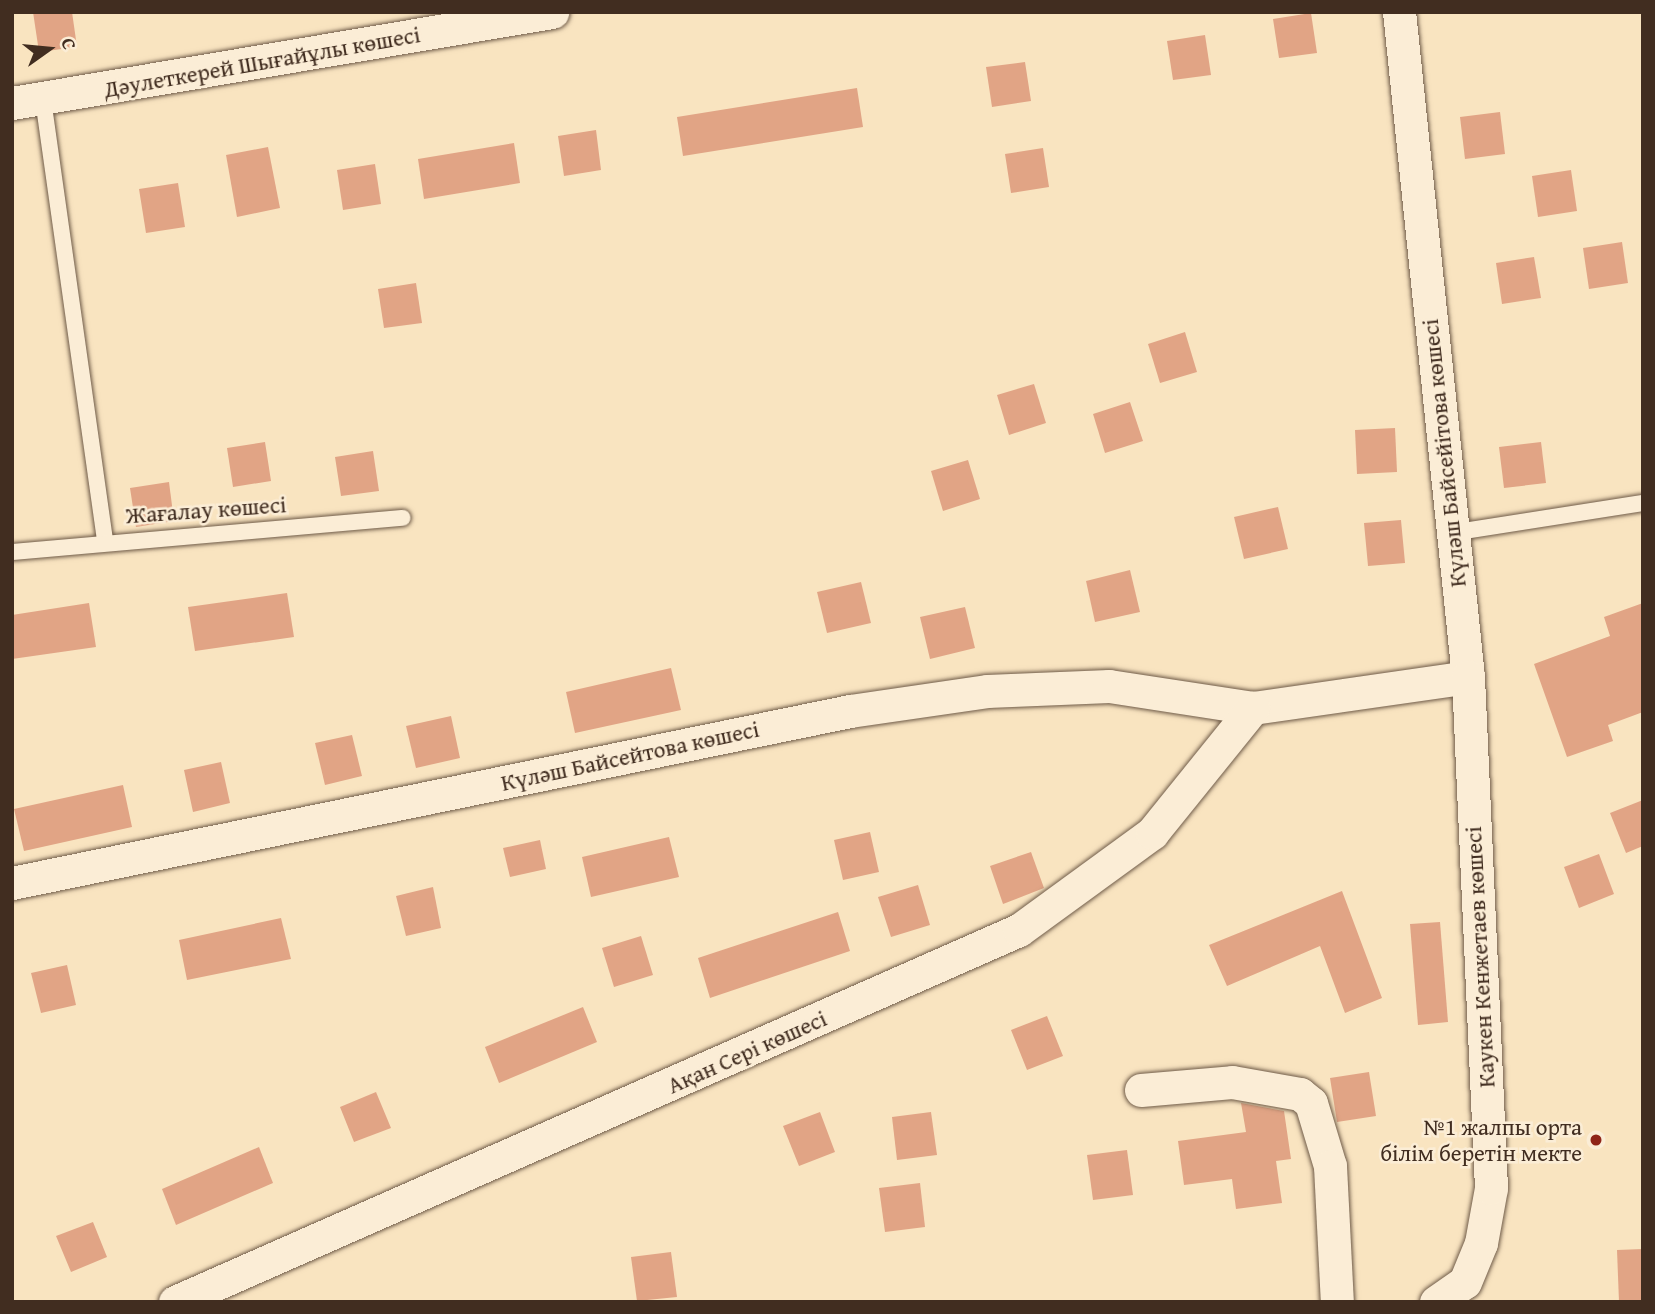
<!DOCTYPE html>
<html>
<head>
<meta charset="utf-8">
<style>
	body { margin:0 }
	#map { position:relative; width:1655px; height:1314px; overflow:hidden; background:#f9e4c0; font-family:"Gentium Book Plus",serif }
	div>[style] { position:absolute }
	.building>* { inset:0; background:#e1a485 }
	.roads { filter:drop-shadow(0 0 2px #6f5b48) drop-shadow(0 0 2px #6f5b48) }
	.lane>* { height:16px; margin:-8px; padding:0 8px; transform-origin:8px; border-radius:8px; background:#fbedd6 }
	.street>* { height:33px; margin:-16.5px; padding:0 16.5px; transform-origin:16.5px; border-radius:16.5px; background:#fbedd6 }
	.dots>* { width:19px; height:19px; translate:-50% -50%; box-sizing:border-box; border:4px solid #fbedd6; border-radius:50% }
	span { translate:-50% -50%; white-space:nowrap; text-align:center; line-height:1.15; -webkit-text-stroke:5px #fbedd6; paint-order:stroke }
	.street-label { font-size:23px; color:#412d20 }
	.poi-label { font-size:23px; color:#412d20 }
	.right { translate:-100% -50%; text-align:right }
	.frame { position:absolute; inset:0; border:14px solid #412d20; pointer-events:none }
	.north { position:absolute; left:14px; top:14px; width:70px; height:70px; -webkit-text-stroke:5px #fbedd6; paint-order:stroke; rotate:75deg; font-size:19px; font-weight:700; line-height:28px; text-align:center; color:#412d20 }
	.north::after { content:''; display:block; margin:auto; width:24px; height:32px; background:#412d20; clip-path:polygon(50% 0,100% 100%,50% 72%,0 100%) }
</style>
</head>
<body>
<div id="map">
	<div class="building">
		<i style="clip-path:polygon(33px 12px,72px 12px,77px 47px,39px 52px)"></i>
		<i style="clip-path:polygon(1311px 13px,1317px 53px,1279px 58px,1273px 19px)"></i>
		<i style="clip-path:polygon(1205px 35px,1211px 75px,1173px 80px,1167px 41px)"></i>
		<i style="clip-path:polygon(1025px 62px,1031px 101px,992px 107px,986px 67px)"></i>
		<i style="clip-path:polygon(857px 88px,863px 127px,683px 156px,677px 117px)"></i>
		<i style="clip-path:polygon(1500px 112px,1505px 154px,1465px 159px,1460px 117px)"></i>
		<i style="clip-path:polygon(596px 130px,601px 170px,564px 176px,558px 136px)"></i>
		<i style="clip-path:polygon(514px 143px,520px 183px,424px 199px,418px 159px)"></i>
		<i style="clip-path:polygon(268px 147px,280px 208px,237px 217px,226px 155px)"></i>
		<i style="clip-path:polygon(1043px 148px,1049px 187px,1011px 193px,1005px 154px)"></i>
		<i style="clip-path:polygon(375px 164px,381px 204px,343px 210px,337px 170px)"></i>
		<i style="clip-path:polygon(1571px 170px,1577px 211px,1538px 217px,1532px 176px)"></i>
		<i style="clip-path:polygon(178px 183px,185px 227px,146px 233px,139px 189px)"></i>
		<i style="clip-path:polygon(1622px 242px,1628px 283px,1589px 289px,1583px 248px)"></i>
		<i style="clip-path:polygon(1534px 257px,1541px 298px,1502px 304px,1496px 263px)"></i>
		<i style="clip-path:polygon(416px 283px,422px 323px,384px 328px,378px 289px)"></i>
		<i style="clip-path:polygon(1185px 332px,1197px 372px,1160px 383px,1148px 344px)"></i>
		<i style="clip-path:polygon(1034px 384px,1046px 423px,1009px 435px,997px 395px)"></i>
		<i style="clip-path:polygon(1130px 402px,1143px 441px,1105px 453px,1093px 414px)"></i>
		<i style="clip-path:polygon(1395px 428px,1397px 472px,1357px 474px,1355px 430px)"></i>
		<i style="clip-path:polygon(265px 442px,271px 481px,233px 487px,227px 448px)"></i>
		<i style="clip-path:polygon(1541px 442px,1546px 483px,1504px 488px,1499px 447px)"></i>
		<i style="clip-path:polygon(373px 451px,379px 491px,341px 496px,335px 457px)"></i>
		<i style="clip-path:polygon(968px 460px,980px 499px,943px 511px,931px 471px)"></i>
		<i style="clip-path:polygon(169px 482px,174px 521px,136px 527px,130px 488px)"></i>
		<i style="clip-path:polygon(1278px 507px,1288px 549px,1244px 559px,1234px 517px)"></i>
		<i style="clip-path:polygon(1401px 520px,1405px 563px,1368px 566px,1364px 523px)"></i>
		<i style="clip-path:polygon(1130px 570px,1140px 612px,1095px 622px,1086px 581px)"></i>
		<i style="clip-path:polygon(861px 582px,871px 623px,827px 633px,817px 592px)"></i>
		<i style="clip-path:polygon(287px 593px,294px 637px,195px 651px,188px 607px)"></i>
		<i style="clip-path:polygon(89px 603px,96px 647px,12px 659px,12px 615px)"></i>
		<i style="clip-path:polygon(1643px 603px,1643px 712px,1608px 725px,1613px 741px,1567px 757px,1534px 664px,1610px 636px,1604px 617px)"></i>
		<i style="clip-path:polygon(965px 607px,975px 648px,930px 659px,920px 617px)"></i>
		<i style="clip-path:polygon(671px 668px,681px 710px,575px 733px,566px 692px)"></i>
		<i style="clip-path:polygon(451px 716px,460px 758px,416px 768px,406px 726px)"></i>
		<i style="clip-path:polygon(352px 735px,362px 776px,325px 785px,315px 743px)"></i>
		<i style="clip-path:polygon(221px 762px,230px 803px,193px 812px,184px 770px)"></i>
		<i style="clip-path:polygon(123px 785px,132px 827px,24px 851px,14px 809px)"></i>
		<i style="clip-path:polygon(1643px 800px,1643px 846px,1626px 853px,1610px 813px)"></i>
		<i style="clip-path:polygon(870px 832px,879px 872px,843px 880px,834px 840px)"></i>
		<i style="clip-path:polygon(669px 837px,679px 877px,591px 897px,582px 857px)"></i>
		<i style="clip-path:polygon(540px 840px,546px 869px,510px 877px,503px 848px)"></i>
		<i style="clip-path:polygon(1031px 852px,1044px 888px,1003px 904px,990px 866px)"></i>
		<i style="clip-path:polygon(1599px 854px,1614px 894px,1579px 908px,1564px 867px)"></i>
		<i style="clip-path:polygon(918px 885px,930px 925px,891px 937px,878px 897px)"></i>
		<i style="clip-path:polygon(433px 887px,441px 928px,406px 936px,396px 896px)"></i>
		<i style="clip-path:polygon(1342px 891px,1382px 998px,1345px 1013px,1320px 946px,1227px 986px,1209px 945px)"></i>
		<i style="clip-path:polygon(838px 912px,850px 951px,710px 998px,698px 958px)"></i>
		<i style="clip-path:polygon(281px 918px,291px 959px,187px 980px,179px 940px)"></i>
		<i style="clip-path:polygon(1440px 922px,1448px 1022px,1418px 1025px,1410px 924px)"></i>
		<i style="clip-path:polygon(641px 936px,653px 975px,614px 987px,602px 948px)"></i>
		<i style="clip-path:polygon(67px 965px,76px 1005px,41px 1013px,31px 973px)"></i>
		<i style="clip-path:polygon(583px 1007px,597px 1042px,499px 1083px,485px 1047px)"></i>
		<i style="clip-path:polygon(1047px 1016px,1063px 1056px,1027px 1070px,1011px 1030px)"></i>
		<i style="clip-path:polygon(1369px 1072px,1376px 1116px,1337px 1122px,1330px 1078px)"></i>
		<i style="clip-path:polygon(376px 1092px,391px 1128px,354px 1142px,340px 1107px)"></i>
		<i style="clip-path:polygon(1241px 1103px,1284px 1111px,1291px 1159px,1276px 1161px,1282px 1203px,1236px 1209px,1232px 1179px,1184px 1185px,1178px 1141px,1246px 1132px)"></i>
		<i style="clip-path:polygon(820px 1112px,835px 1152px,799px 1166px,783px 1126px)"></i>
		<i style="clip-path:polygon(931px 1112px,937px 1155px,897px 1160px,892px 1117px)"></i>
		<i style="clip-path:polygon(259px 1147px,273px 1183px,176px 1225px,162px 1189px)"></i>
		<i style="clip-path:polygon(1127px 1150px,1133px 1195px,1093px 1200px,1087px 1155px)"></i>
		<i style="clip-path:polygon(920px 1183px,925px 1227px,885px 1232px,879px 1188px)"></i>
		<i style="clip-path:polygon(93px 1222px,107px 1257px,71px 1272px,56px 1236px)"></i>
		<i style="clip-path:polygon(1643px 1249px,1643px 1302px,1619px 1302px,1617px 1250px)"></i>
		<i style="clip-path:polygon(671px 1252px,677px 1297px,637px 1301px,631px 1257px)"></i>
	</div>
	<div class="roads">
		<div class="lane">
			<i style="left:43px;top:99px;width:445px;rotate:82deg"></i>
			<i style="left:1451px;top:533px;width:194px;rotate:-8.9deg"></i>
			<i style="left:12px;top:552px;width:392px;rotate:-5deg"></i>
		</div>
		<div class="street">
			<i style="left:12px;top:103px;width:548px;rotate:-9.57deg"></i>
			<i style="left:12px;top:883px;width:855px;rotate:-11.6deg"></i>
			<i style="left:850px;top:711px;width:138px;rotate:-8.3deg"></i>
			<i style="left:987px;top:691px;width:122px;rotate:-2.3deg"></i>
			<i style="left:1109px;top:686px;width:146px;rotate:8.7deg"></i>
			<i style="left:1253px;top:708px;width:217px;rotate:-8.2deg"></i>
			<i style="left:1468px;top:677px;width:669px;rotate:-95.92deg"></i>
			<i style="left:1141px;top:1090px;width:91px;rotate:-5deg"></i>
			<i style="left:1232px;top:1082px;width:69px;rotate:10deg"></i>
			<i style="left:1300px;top:1094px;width:14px;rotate:39deg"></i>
			<i style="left:1311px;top:1103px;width:66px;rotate:73.2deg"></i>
			<i style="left:1330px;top:1166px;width:136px;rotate:87.1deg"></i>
			<i style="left:175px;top:1302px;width:922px;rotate:-23.79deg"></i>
			<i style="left:1019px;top:930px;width:165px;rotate:-36.1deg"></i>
			<i style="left:1152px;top:833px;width:161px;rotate:-51.1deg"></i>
			<i style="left:1436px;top:1302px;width:35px;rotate:-35deg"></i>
			<i style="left:1465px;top:1282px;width:42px;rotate:-67.7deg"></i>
			<i style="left:1481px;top:1243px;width:56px;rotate:-79.7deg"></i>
			<i style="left:1491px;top:1188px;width:512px;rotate:-92.58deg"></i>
		</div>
	</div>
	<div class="dots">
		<i style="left:1596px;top:1140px;background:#8f2418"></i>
	</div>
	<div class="street-label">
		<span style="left:262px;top:62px;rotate:-10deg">Дәулеткерей Шығайұлы көшесі</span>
		<span style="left:1444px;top:453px;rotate:-96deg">Күләш Байсейітова көшесі</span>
		<span style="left:206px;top:510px;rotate:-4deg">Жағалау көшесі</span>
		<span style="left:630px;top:756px;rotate:-12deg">Күләш Байсейтова көшесі</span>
		<span style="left:1480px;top:957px;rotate:-93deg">Каукен Кенжетаев көшесі</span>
		<span style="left:747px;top:1052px;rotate:-24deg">Ақан Сері көшесі</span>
	</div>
	<div class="poi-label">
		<span class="right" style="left:1582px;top:1140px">№1 жалпы орта<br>білім беретін мекте</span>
	</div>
	<div class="frame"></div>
	<div class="north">С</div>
</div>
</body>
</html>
